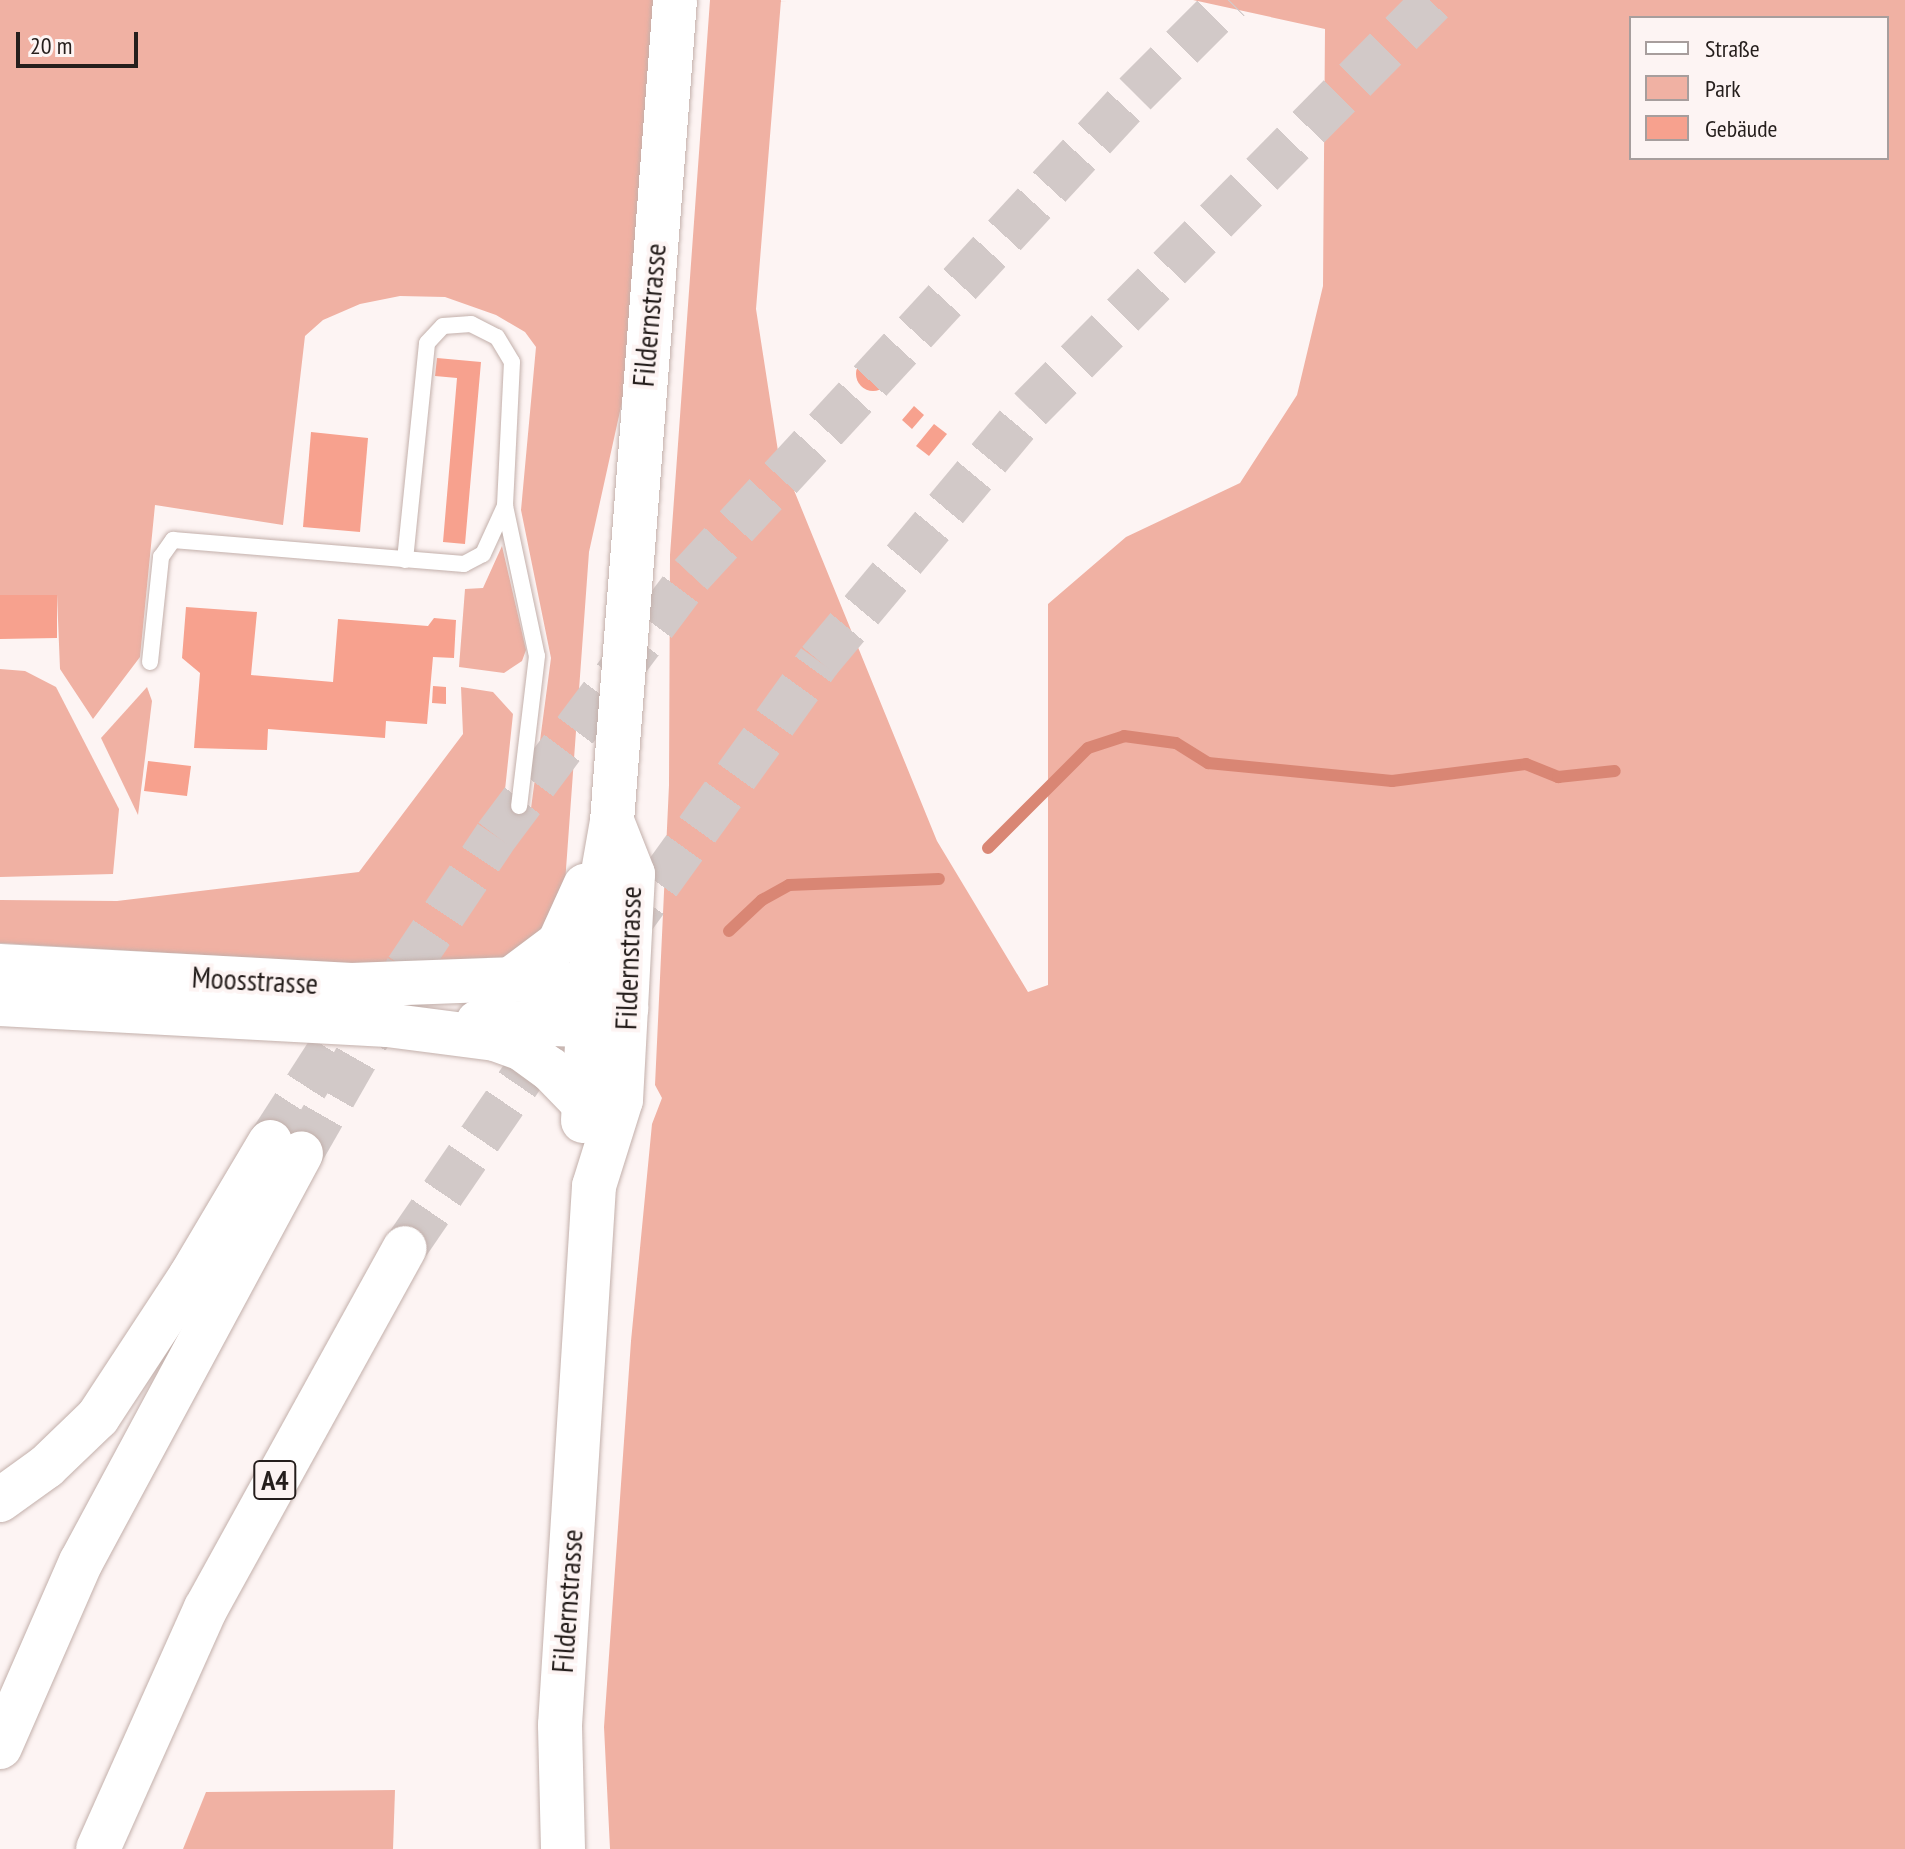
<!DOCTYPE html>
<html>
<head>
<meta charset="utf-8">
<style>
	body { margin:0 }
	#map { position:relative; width:1905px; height:1849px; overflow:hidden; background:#fdf4f3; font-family:"PT Sans Narrow",sans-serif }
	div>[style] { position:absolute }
	.green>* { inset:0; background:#f0b1a3 }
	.stream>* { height:12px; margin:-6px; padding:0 6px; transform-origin:6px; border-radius:6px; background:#d98674 }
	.building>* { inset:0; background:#f7a18e }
	.round { border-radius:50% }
	.highway-tunnel>* { height:44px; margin-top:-22px; transform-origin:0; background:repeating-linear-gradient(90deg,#d2c9c8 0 44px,transparent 0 66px) }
	.roads { filter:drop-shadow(0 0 2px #c3b0ab) drop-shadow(0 0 2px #c3b0ab) }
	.lane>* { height:16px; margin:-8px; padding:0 8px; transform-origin:8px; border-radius:8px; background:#fff }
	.secondary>* { height:44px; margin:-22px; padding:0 22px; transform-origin:22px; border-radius:22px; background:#fff }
	.highway>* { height:44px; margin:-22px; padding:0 22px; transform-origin:22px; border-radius:22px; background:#fff }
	span { translate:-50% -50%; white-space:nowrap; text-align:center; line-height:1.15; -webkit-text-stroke:8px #fdf4f3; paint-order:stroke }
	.shield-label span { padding:2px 6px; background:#fdf4f3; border:2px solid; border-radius:6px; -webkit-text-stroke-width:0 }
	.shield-label { font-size:28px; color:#251e1c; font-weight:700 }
	.street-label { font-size:30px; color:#251e1c }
	.legend { position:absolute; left:1629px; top:16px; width:260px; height:144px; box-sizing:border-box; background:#fdf4f3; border:2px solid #a79e9d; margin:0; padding:10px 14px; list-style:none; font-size:24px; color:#251e1c }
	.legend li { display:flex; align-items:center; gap:16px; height:40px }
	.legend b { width:40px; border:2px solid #a79e9d }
	.scale { position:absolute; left:16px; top:32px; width:122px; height:36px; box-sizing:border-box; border:4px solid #251e1c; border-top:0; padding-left:10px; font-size:24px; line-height:28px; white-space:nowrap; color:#251e1c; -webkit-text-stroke:6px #fdf4f3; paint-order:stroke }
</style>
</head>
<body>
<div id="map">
	<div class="green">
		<i style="clip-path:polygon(0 0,657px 0,624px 393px,589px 552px,565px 883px,551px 928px,502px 962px,407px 967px,0 943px,0 900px,117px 901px,359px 872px,463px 734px,461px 687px,493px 692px,513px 714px,503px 809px,530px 816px,551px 658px,521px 510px,536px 347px,525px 332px,496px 315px,445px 297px,400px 296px,360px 304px,323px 320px,305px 336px,283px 525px,155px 505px,140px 657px,93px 719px,60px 669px,57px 595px,0 595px)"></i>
		<i style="clip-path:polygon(evenodd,710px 0,781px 0,756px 309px,778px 451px,937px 841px,1028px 992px,1048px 985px,1048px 604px,1126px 537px,1240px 483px,1297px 395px,1323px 286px,1325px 29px,1193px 0,1905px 0,1905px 1849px,610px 1849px,604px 1727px,631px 1341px,652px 1124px,662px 1098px,655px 1085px,669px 785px,670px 555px,710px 0,1631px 18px,1887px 18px,1887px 158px,1631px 158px,1631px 18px)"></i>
		<i style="clip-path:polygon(502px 546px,526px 650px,522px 661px,504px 673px,459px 667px,465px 589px,483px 588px)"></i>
		<i style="clip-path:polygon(0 669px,25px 671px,56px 687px,119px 809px,113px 874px,0 877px)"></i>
		<i style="clip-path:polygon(147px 687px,152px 701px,138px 815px,101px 738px)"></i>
		<i style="clip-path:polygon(395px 1790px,393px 1849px,183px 1849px,206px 1792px)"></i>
	</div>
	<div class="stream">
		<i style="left:988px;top:848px;width:141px;rotate:-45deg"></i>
		<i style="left:1088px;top:748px;width:38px;rotate:-18deg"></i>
		<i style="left:1124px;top:736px;width:52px;rotate:7.7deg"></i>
		<i style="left:1176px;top:743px;width:38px;rotate:32deg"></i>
		<i style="left:1208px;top:763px;width:185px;rotate:5.6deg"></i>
		<i style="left:1392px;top:781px;width:135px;rotate:-7.2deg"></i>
		<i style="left:1526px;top:764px;width:35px;rotate:22deg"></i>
		<i style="left:1558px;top:777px;width:57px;rotate:-6deg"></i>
		<i style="left:729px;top:931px;width:45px;rotate:-43.2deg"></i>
		<i style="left:762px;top:900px;width:31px;rotate:-29deg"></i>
		<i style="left:789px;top:885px;width:150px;rotate:-2.3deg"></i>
	</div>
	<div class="building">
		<i class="round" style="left:856px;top:357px;width:34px;height:34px"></i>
		<i style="clip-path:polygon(437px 358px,481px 362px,465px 544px,443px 542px,457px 378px,435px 376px)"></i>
		<i style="clip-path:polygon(914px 406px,924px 415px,912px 429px,902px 420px)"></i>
		<i style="clip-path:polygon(934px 424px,947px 434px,929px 456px,916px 446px)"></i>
		<i style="clip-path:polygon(311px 432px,368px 438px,360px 532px,303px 527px)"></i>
		<i style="clip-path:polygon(0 595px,57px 595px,57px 638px,0 639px)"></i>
		<i style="clip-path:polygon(186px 607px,257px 612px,251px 675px,333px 682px,338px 619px,428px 626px,434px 618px,456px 620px,454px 658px,433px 657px,427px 724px,386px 721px,385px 738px,268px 729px,267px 750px,194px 748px,200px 673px,182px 658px)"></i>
		<i style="clip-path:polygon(433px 686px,446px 687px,446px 704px,432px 703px)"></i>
		<i style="clip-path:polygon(148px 761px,191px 766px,187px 796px,144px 791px)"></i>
	</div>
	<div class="highway-tunnel">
		<i style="left:620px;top:937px;width:340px;rotate:-54.2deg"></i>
		<i style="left:819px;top:661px;width:329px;rotate:-50.1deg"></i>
		<i style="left:1030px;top:409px;width:575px;rotate:-45.35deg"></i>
		<i style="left:270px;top:1142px;width:144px;rotate:-57.2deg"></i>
		<i style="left:301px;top:1154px;width:213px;rotate:-60.2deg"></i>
		<i style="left:407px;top:969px;width:160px;rotate:-56.2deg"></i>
		<i style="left:496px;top:836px;width:326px;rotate:-53.2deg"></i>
		<i style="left:691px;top:575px;width:655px;rotate:-47.29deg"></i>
		<i style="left:1135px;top:94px;width:133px;rotate:-45deg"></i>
		<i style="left:405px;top:1248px;width:265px;rotate:-55.6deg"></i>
	</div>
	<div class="roads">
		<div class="lane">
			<i style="left:405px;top:560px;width:218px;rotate:-84.2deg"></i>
			<i style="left:427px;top:343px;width:23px;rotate:-47deg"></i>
			<i style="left:443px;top:326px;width:28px;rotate:-4deg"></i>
			<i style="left:471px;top:324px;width:29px;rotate:27deg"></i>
			<i style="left:497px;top:337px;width:29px;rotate:59deg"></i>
			<i style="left:512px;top:362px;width:144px;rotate:92.8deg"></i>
			<i style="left:505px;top:506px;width:153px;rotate:78deg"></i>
			<i style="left:537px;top:656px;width:151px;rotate:96.8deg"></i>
			<i style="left:150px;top:662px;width:106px;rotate:-84deg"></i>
			<i style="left:161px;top:557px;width:21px;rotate:-55deg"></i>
			<i style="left:173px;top:540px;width:292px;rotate:4.7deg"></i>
			<i style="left:464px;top:564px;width:21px;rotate:-28deg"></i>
			<i style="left:483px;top:554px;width:53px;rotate:-65.4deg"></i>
		</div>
		<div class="secondary">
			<i style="left:0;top:966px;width:352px;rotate:3.1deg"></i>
			<i style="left:351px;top:985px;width:160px;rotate:-2.1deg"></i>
			<i style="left:511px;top:979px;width:49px;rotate:4.7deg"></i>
			<i style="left:560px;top:983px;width:71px;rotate:20.7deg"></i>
			<i style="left:511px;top:979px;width:60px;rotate:-36.9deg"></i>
			<i style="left:559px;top:943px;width:63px;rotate:-65.5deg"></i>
			<i style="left:0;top:1004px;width:388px;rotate:3.1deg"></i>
			<i style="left:387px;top:1025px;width:109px;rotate:7.4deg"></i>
			<i style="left:495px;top:1039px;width:29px;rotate:20deg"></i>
			<i style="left:522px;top:1049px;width:34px;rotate:36deg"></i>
			<i style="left:550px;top:1069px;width:46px;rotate:45.9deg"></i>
			<i style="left:478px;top:1022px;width:108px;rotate:1.6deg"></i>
			<i style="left:586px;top:1025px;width:30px;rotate:-23deg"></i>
			<i style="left:583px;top:1121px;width:192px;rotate:-87deg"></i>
			<i style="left:593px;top:929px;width:110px;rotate:-80deg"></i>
			<i style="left:563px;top:1849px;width:124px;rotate:-91.4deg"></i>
			<i style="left:560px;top:1725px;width:540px;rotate:-86.39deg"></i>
			<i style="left:594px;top:1186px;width:90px;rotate:-72.6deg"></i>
			<i style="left:621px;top:1100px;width:92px;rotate:-86.9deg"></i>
			<i style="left:626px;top:1008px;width:134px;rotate:-87deg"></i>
			<i style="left:633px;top:874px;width:57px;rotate:-111.6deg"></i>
			<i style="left:612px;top:821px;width:823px;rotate:-85.61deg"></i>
		</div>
		<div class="highway">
			<i style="left:0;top:1500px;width:57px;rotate:-35.7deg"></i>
			<i style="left:46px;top:1467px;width:72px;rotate:-43.9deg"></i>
			<i style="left:98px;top:1417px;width:168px;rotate:-56.7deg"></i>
			<i style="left:190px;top:1277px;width:157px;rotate:-59.3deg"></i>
			<i style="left:0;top:1747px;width:202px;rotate:-66.4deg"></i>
			<i style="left:81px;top:1562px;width:464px;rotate:-61.7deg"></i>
			<i style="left:98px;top:1849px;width:264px;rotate:-65.9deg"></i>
			<i style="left:206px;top:1608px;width:411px;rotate:-61.1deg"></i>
		</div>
	</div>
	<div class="shield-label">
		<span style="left:275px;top:1480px">A4</span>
	</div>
	<div class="street-label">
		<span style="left:649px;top:315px;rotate:-85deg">Fildernstrasse</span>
		<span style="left:628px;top:958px;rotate:-88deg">Fildernstrasse</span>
		<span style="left:255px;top:980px;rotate:3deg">Moosstrasse</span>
		<span style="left:567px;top:1601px;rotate:-86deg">Fildernstrasse</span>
	</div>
	<ul class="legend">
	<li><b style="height:10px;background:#fff"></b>Straße</li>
	<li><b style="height:22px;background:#f0b1a3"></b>Park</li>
	<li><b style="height:22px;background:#f7a18e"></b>Gebäude</li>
	</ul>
	<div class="scale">20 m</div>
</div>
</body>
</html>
